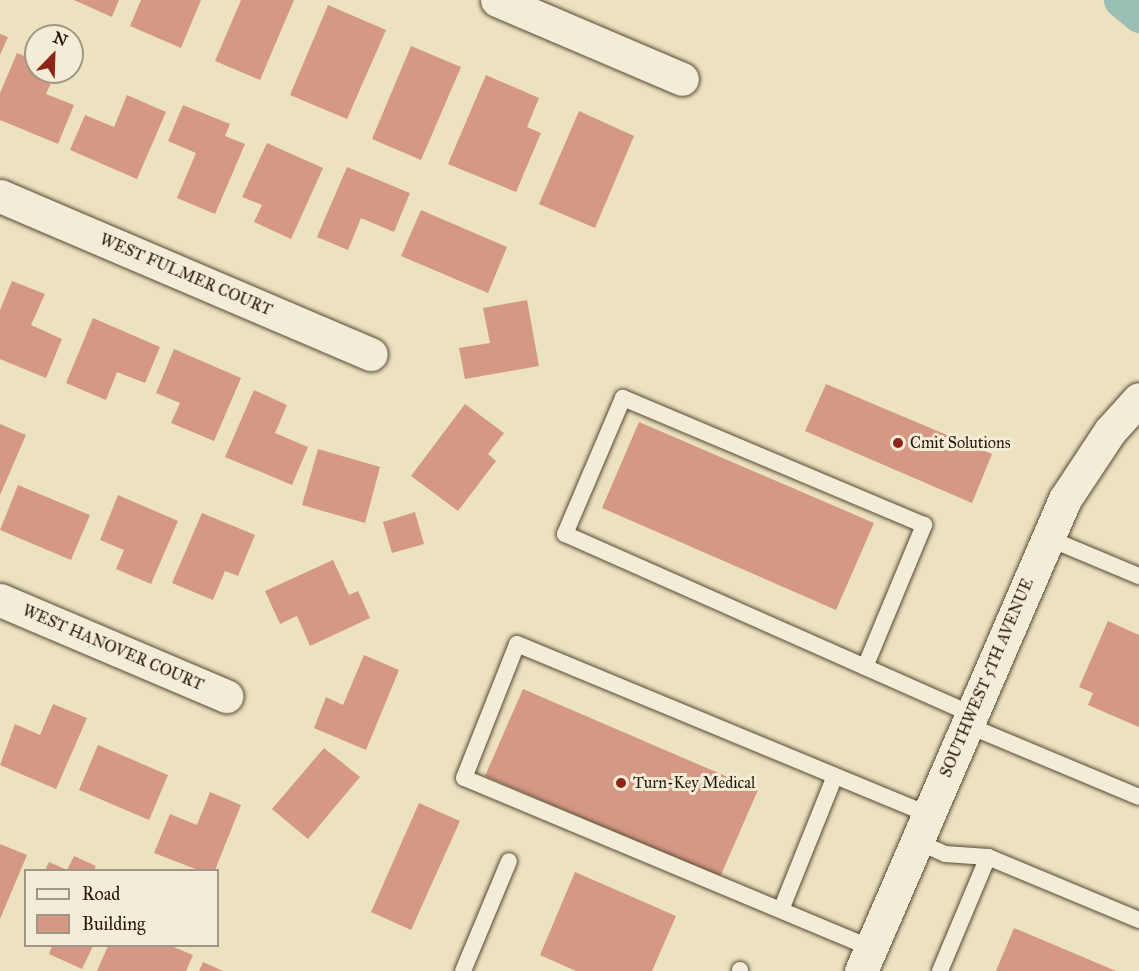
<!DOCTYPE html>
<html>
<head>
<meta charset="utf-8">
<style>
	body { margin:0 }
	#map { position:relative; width:1139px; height:971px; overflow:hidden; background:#ece2c0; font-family:"IM FELL Great Primer",serif }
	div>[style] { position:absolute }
	.canal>* { height:33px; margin:-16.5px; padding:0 16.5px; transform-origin:16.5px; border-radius:16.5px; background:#99beb3 }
	.building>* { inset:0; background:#d49885 }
	.roads { filter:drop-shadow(0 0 2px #584834) drop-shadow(0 0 2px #584834) }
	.service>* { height:16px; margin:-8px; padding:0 8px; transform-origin:8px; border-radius:8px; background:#f3ecd6 }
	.minor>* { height:33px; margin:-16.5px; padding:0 16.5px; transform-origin:16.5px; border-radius:16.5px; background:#f3ecd6 }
	.dots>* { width:16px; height:16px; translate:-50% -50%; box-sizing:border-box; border:3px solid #f3ecd6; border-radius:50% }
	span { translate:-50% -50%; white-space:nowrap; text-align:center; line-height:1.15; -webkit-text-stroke:6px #f3ecd6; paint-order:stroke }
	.street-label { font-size:16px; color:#271506 }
	.poi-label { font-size:16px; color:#271506 }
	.left { translate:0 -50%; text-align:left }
	.legend { position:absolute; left:24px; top:869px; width:195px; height:78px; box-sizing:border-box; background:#f3ecd6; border:2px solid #a19683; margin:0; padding:8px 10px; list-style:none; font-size:18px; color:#271506 }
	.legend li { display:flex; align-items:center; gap:12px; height:30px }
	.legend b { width:30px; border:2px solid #a19683 }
	.north { position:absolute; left:24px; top:24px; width:60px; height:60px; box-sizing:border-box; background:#f3ecd6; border:2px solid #a19683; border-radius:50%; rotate:23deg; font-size:16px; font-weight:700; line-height:24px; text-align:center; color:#271506 }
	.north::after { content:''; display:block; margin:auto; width:21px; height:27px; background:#8f2418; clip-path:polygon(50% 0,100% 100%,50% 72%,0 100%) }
</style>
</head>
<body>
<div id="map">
	<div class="canal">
		<i style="left:1120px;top:0;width:25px;rotate:40deg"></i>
	</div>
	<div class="building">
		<i style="clip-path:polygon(74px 0,119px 0,112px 17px)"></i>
		<i style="clip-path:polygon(141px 0,201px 0,181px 48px,130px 26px)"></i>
		<i style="clip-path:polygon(241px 0,294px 0,260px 80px,215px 61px)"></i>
		<i style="clip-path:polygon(328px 5px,386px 30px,347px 119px,290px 95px)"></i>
		<i style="clip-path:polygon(0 34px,8px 37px,0 55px)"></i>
		<i style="clip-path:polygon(411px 46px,461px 67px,421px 160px,372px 139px)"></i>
		<i style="clip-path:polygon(17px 53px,36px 61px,36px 72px,56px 72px,46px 94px,74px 105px,58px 144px,0 120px,0 93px)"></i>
		<i style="clip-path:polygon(486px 75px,539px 98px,527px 127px,541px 133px,516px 192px,448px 164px)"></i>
		<i style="clip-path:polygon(127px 95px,166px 112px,137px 179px,70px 150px,85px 115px,114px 127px)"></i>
		<i style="clip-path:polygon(183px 105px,230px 124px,225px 136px,245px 144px,215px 214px,177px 198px,196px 153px,168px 141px)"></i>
		<i style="clip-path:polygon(579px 111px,634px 136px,595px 228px,539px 204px)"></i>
		<i style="clip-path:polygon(267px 143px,323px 168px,291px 239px,254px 222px,262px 205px,242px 197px)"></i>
		<i style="clip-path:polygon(347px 167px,410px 193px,394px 232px,361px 218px,348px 250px,317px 237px)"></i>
		<i style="clip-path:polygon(421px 210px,507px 247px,488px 293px,401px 256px)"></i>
		<i style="clip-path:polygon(12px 281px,45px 294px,31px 325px,62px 339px,46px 378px,0 359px,0 310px)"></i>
		<i style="clip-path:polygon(527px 300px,539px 366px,465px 379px,459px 348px,490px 343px,483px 308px)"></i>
		<i style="clip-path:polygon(93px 318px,160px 347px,145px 383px,117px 372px,106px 400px,66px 383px)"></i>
		<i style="clip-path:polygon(174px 349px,241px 378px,214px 441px,171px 423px,180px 403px,156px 393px)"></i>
		<i style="clip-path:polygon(826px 384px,992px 454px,972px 503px,805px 431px)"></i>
		<i style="clip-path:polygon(254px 390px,287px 405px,275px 433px,308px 447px,292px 485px,225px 457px)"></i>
		<i style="clip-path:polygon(465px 404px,504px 433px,488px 454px,496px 461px,458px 511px,411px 476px)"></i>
		<i style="clip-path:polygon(639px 422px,874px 523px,836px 610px,602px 508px)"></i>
		<i style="clip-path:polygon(0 424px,26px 435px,0 495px)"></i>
		<i style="clip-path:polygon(318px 449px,380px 467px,365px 523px,302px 505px)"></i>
		<i style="clip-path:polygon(18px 485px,90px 515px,71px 560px,0 530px)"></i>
		<i style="clip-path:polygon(118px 495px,178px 521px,151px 584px,116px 569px,124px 550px,100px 540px)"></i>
		<i style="clip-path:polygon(415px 512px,424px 544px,392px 553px,383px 522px)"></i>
		<i style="clip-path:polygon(202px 513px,255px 535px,238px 576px,225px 571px,213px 600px,172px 583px)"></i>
		<i style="clip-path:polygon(333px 560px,349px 595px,358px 591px,370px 618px,310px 646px,297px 616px,280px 624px,265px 591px)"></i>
		<i style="clip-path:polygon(1108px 621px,1139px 635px,1139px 727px,1088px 705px,1093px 693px,1079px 687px)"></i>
		<i style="clip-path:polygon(364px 655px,399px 670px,366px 750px,314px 728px,326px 697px,343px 705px)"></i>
		<i style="clip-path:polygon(523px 689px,758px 790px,720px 877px,485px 776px)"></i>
		<i style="clip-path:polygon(53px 704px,87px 718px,56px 789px,0 765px,15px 724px,40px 735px)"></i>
		<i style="clip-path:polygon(98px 745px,168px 775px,149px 820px,79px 790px)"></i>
		<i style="clip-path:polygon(324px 748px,360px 777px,308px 839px,272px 809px)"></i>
		<i style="clip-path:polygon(210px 792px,241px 805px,215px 870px,198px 870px,154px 853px,170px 814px,197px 825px)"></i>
		<i style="clip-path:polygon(419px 803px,460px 821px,411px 930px,371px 912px)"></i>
		<i style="clip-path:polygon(0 844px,27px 855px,0 919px)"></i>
		<i style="clip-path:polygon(74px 856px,96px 866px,94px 870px,45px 870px,49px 862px,67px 870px)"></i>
		<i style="clip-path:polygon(575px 872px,676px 916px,652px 971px,576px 971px,540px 955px)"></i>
		<i style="clip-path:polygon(1014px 928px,1116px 971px,996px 971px)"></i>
		<i style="clip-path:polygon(52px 946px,93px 946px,82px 969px,49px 954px)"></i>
		<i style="clip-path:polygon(108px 946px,171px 946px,193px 955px,186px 971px,97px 971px)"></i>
		<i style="clip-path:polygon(203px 962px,223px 971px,199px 971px)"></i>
	</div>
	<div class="roads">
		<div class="service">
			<i style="left:1048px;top:538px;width:99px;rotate:22.7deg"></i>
			<i style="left:865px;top:667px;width:154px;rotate:-67.4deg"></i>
			<i style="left:924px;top:525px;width:327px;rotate:-157.1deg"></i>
			<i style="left:623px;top:398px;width:148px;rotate:113.1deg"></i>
			<i style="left:565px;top:534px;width:444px;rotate:23.9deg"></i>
			<i style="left:967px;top:725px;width:186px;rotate:22.7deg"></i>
			<i style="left:916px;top:841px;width:32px;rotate:24deg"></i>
			<i style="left:945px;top:854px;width:43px;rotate:4deg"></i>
			<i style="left:988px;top:857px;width:164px;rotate:22.6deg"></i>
			<i style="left:781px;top:910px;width:144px;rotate:-68.1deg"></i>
			<i style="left:871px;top:948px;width:441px;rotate:-157.3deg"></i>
			<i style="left:464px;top:778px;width:144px;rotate:-68.4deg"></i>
			<i style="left:517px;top:644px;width:445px;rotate:22.5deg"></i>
			<i style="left:463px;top:971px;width:119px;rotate:-67.3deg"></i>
			<i style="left:740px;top:971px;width:1px;rotate:-90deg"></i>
			<i style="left:940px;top:971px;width:124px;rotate:-67.2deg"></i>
		</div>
		<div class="minor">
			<i style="left:497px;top:0;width:201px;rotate:23.1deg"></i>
			<i style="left:0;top:196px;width:403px;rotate:23.1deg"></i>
			<i style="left:0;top:600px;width:246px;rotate:23deg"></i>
			<i style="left:861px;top:971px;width:514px;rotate:-66.63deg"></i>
			<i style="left:1065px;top:499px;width:82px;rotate:-56.5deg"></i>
			<i style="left:1110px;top:431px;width:43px;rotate:-47.8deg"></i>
		</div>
	</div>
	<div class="dots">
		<i style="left:898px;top:443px;background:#8f2418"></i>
		<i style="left:621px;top:783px;background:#8f2418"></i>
	</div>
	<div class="street-label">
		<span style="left:186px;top:275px;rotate:23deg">WEST FULMER COURT</span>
		<span style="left:113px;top:648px;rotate:23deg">WEST HANOVER COURT</span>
		<span style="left:987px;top:678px;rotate:-67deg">SOUTHWEST 5TH AVENUE</span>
	</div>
	<div class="poi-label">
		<span class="left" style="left:910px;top:443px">Cmit Solutions</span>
		<span class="left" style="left:633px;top:783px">Turn-Key Medical</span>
	</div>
	<ul class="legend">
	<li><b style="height:8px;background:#f3ecd6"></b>Road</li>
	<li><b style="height:16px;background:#d49885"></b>Building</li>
	</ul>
	<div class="north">N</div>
</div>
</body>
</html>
